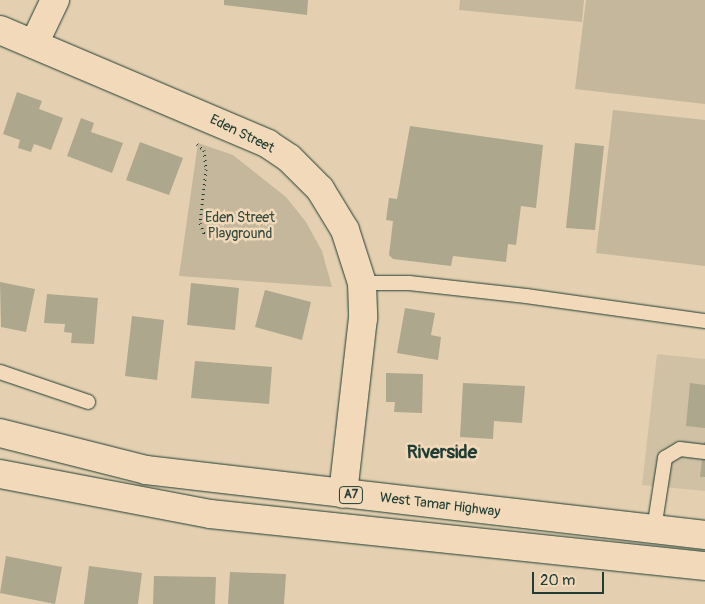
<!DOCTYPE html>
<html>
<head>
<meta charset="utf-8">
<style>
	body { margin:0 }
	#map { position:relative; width:705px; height:604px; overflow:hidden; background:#e4d0b1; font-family:Pangolin,sans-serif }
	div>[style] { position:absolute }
	.built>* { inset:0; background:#d0c1a4 }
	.green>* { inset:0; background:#c4b79c }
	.building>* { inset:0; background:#ada78d }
	.path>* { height:3px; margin-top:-1.5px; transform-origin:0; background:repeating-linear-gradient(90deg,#1f3d34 0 1px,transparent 0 5px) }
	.roads { filter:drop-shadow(0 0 1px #1f3d34) drop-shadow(0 0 1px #1f3d34) }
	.service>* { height:14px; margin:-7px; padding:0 7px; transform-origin:7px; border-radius:7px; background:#f1d9b9 }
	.minor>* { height:28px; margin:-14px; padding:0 14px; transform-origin:14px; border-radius:14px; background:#f1d9b9 }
	.trunk>* { height:28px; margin:-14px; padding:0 14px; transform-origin:14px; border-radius:14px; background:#f1d9b9 }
	span { translate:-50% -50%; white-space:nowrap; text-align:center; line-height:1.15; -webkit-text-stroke:5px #f1d9b9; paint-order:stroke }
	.shield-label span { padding:1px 4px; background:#f1d9b9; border:1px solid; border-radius:4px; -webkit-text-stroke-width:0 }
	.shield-label { font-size:12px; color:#1f3d34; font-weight:700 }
	.street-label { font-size:14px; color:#1f3d34 }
	.park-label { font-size:14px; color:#30493e }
	.district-label { font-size:19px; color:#1f3d34; font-weight:700 }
	.scale { position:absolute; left:532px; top:572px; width:72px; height:22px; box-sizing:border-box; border:2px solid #1f3d34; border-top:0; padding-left:6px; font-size:15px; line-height:18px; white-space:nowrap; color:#1f3d34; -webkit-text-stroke:4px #f1d9b9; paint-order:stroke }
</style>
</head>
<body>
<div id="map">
	<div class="built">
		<i style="clip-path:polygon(657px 354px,705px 359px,705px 491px,642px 485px)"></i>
	</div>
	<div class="green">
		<i style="clip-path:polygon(460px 0,584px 0,582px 22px,459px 10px)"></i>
		<i style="clip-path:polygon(586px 0,705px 0,705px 104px,575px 89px)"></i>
		<i style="clip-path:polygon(613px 110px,705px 120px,705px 266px,596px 253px)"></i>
		<i style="clip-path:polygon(198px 143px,233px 155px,286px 197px,306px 222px,322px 251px,332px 287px,179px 276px)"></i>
	</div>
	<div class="building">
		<i style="clip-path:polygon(224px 0,308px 0,307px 15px,224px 5px)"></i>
		<i style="clip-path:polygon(17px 92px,42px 101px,39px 109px,63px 118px,51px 150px,34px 144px,31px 152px,18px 148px,20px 140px,3px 134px)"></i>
		<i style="clip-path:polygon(81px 118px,94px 123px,91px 132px,123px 143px,112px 173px,67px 156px)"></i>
		<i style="clip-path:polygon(410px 126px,543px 145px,536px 208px,521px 206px,516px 245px,508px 244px,506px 262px,453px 256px,451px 266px,393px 259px,389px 255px,393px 221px,386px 220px,389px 198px,397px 199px)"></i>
		<i style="clip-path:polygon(140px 142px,183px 158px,169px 195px,126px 180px)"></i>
		<i style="clip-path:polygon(575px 143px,604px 146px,595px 230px,566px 228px)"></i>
		<i style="clip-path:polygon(0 282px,35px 289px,26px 332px,1px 327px)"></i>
		<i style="clip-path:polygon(191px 283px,239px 288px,235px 330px,187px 325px)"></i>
		<i style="clip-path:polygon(265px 290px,311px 302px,302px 340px,255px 327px)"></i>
		<i style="clip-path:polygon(47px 294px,98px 298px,94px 344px,71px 343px,72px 333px,64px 332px,65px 324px,44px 323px)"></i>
		<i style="clip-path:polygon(405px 308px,435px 313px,431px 335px,441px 337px,438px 360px,397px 353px)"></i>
		<i style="clip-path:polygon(132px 316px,164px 320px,157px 380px,125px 376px)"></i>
		<i style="clip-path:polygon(195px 361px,272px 367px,269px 404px,191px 398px)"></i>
		<i style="clip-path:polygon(386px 373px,423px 374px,422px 413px,394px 412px,395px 402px,386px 402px)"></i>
		<i style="clip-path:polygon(463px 383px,525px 386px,522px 423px,494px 421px,493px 439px,460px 437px)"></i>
		<i style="clip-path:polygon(690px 383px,705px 385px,705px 428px,686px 426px)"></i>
		<i style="clip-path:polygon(704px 442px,705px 442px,705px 477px,700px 477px)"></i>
		<i style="clip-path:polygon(6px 556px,62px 567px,55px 604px,0 593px)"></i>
		<i style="clip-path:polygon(89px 566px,142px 573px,138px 604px,84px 604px)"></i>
		<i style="clip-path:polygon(230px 572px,286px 574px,284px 604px,228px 604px)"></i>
		<i style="clip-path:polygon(154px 576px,216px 577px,215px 604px,153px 604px)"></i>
	</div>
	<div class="path">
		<i style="left:197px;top:144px;width:9px;rotate:41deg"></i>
		<i style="left:204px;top:150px;width:19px;rotate:84deg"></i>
		<i style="left:206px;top:169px;width:54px;rotate:96.3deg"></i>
		<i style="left:200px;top:223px;width:14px;rotate:69deg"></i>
	</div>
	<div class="roads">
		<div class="service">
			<i style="left:362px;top:283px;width:47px"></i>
			<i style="left:409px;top:283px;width:118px;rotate:6.3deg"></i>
			<i style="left:526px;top:296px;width:181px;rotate:8deg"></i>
			<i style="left:0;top:372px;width:93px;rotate:18.8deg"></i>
			<i style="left:654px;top:529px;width:72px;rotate:-81.2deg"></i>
			<i style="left:665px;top:458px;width:17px;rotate:-31deg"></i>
			<i style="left:680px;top:449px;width:25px;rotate:7deg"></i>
		</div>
		<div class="minor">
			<i style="left:0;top:30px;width:291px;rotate:23deg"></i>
			<i style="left:268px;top:144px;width:25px;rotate:34deg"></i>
			<i style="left:289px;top:158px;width:44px;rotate:45deg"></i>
			<i style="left:320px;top:189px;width:48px;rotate:58.6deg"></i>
			<i style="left:345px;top:230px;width:56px;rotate:72.2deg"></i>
			<i style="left:362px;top:283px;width:35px;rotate:88deg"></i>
			<i style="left:363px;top:318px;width:177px;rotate:96.5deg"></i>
			<i style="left:34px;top:44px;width:49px;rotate:-64.5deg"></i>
		</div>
		<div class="trunk">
			<i style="left:0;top:433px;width:151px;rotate:14.2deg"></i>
			<i style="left:146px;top:470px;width:563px;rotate:6.63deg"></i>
			<i style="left:0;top:474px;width:214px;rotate:10.8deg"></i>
			<i style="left:210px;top:514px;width:498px;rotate:6deg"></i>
		</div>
	</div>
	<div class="shield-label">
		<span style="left:351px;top:495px">A7</span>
	</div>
	<div class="street-label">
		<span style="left:242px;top:134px;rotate:26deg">Eden Street</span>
		<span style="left:440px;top:505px;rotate:7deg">West Tamar Highway</span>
	</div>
	<div class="park-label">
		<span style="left:240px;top:226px">Eden Street<br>Playground</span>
	</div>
	<div class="district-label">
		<span style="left:442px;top:453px">Riverside</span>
	</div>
	<div class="scale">20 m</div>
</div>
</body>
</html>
